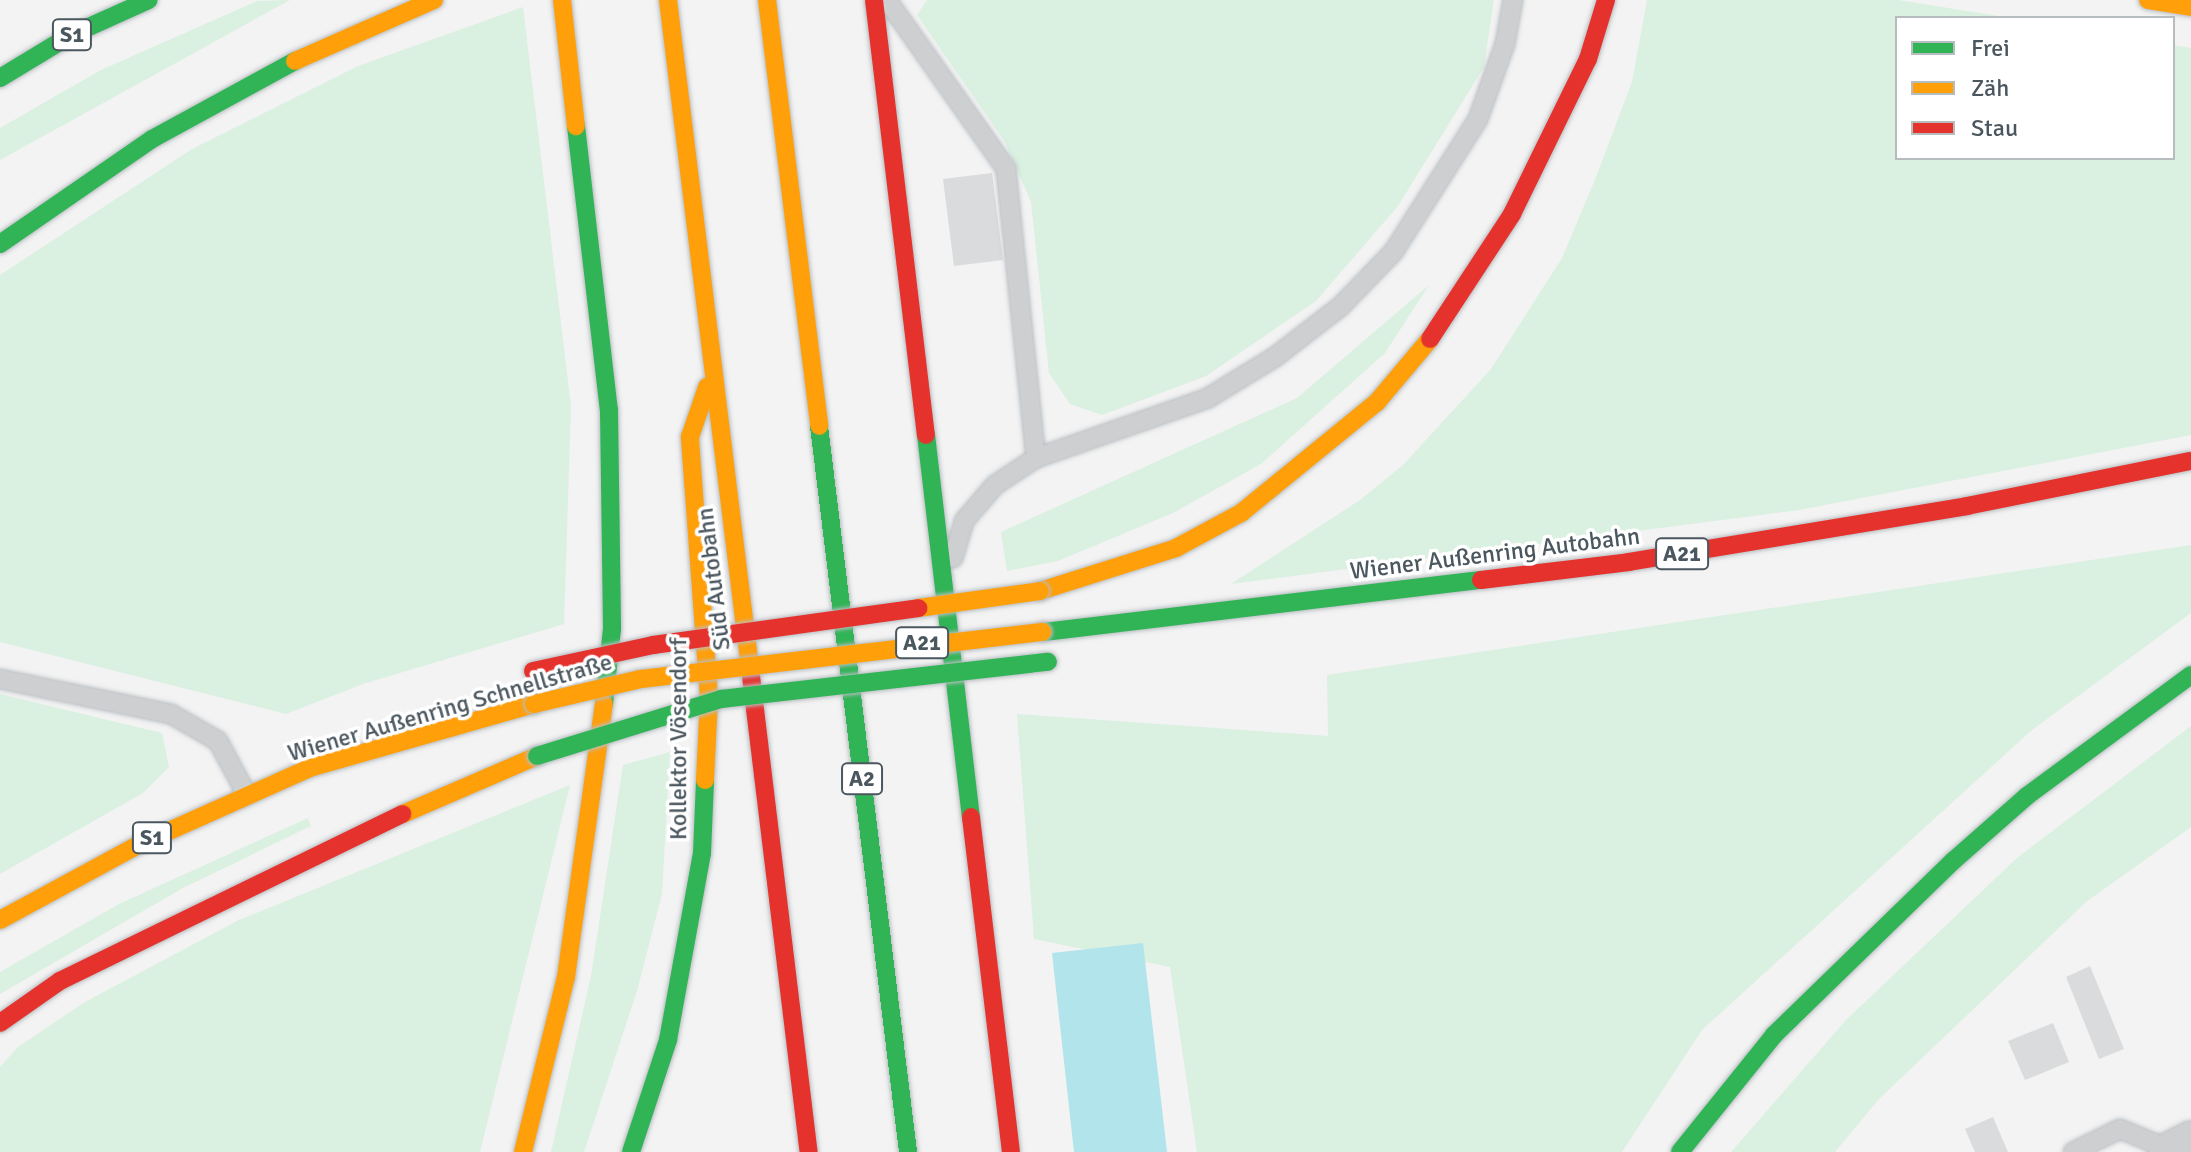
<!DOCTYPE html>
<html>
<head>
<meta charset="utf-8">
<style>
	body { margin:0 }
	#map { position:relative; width:2191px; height:1152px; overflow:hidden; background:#f3f3f3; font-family:Signika,sans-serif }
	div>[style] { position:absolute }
	.green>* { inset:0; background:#daf0e0 }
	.water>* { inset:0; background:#b1e4eb }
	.building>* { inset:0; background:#d9dbdc }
	.roads { filter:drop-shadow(0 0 2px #b9bec2) drop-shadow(0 0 2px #b9bec2) }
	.lane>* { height:18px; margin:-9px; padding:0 9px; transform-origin:9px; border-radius:9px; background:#cdcfd1 }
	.street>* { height:36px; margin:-18px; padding:0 18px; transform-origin:18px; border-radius:18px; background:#cdcfd1 }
	.fast>* { height:18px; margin:-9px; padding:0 9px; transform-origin:9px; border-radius:9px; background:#30b455 }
	.slow>* { height:18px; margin:-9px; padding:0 9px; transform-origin:9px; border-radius:9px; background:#ff9f0a }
	.jam>* { height:18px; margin:-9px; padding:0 9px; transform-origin:9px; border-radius:9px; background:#e5322d }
	.bridges { filter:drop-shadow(0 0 2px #b9bec2) drop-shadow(0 0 2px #b9bec2) }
	.fast-bridge>* { height:18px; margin:-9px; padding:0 9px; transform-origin:9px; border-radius:9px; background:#30b455 }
	.slow-bridge>* { height:18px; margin:-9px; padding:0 9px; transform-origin:9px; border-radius:9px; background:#ff9f0a }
	.jam-bridge>* { height:18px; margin:-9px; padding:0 9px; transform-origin:9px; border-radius:9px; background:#e5322d }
	span { translate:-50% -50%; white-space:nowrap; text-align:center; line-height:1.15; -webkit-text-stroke:7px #fff; paint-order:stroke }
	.shield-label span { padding:2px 6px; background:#fff; border:2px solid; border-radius:6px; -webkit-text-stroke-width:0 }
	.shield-label { font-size:22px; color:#4b575f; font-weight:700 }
	.street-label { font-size:24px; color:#4b575f }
	.legend { position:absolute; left:1895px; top:16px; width:280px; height:144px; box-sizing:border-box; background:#fff; border:2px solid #b7bcbf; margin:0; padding:10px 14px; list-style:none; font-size:24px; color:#4b575f }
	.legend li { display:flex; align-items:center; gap:16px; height:40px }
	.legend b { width:40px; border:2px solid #b7bcbf }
</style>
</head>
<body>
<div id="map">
	<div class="green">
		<i style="clip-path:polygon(290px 0,0 160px,0 128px,101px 70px,257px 1px)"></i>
		<i style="clip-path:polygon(927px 0,1494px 0,1484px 67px,1398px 206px,1316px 301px,1206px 376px,1102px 415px,1070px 404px,1049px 373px,1031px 202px,1005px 142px,917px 15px)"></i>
		<i style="clip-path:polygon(1647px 0,1898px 0,2011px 18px,1897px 18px,1897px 158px,2173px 158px,2173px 45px,2191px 48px,2191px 435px,1799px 510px,1231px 584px,1360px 500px,1403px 465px,1491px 369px,1562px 258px,1594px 182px,1632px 82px)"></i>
		<i style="clip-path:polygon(523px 7px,571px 406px,564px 624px,363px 684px,286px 714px,0 642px,0 275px,192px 149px,358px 66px)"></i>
		<i style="clip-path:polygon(1429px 285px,1385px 353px,1261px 464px,1173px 513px,1058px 561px,1007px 571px,1001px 532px,1297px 398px)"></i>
		<i style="clip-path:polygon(2191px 545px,2191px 613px,2032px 730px,1702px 1030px,1622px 1152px,1197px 1152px,1170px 967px,1034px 939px,1017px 714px,1328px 736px,1327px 675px)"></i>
		<i style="clip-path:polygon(0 694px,162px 733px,169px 767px,143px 793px,0 874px)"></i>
		<i style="clip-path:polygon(2191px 726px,2191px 827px,2086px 902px,1878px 1100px,1835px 1152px,1731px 1152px,1847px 1019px,2018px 857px)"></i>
		<i style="clip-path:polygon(670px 752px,662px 894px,637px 991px,584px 1152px,551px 1152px,591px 976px,623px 765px)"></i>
		<i style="clip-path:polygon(570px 785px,480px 1152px,0 1152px,0 1067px,18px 1047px,85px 1002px,239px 920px)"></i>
		<i style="clip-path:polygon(308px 818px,311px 826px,183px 888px,0 994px,0 972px,119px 904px)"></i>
	</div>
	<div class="water">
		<i style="clip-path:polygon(1143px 943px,1167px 1152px,1074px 1152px,1052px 953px)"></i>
	</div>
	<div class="building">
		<i style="clip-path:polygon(992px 173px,1003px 260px,954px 266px,943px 179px)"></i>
		<i style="clip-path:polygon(2090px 966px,2124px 1049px,2099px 1059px,2066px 977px)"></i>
		<i style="clip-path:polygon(2053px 1023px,2069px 1062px,2025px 1080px,2008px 1041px)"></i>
		<i style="clip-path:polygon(1993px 1117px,2008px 1152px,1975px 1152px,1965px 1129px)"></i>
	</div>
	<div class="roads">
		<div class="lane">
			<i style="left:887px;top:0;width:207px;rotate:54.8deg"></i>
			<i style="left:1006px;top:169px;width:291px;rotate:84.1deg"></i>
			<i style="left:953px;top:558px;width:39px;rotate:-73deg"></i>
			<i style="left:964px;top:521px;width:48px;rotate:-49.3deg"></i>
			<i style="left:995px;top:485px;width:49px;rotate:-33.4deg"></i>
			<i style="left:1036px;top:458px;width:182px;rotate:-19.2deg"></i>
			<i style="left:1208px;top:398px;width:79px;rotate:-31.5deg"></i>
			<i style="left:1275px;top:357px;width:82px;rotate:-37.6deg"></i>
			<i style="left:1340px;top:307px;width:78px;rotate:-46deg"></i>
			<i style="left:1394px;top:251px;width:156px;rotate:-57.5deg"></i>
			<i style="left:1478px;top:119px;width:80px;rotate:-70.2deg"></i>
			<i style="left:1505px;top:44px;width:45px;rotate:-79.7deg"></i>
			<i style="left:0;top:679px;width:175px;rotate:11.6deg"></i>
			<i style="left:171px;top:714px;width:54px;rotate:29.9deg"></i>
			<i style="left:218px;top:741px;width:61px;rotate:61.8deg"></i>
			<i style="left:2073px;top:1152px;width:52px;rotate:-26.1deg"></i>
			<i style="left:2120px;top:1129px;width:55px;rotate:22.4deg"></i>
		</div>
		<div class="street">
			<i style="left:2167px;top:1152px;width:27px;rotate:-27deg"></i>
		</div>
		<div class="fast">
			<i style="left:0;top:78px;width:83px;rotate:-31.2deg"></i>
			<i style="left:71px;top:35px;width:85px;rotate:-24.2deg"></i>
			<i style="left:576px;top:126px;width:286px;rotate:83.4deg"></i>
			<i style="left:609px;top:410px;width:219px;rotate:89.2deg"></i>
			<i style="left:612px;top:629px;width:75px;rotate:96.1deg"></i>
			<i style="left:0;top:244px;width:185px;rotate:-34.6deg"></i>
			<i style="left:152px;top:139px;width:163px;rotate:-28.6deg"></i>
			<i style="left:819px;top:426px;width:731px;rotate:83.01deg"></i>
			<i style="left:926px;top:435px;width:385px;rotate:83.3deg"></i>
			<i style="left:1044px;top:632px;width:440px;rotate:-6.8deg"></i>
			<i style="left:631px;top:1152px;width:118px;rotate:-71.7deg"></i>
			<i style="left:668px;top:1040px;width:190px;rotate:-79.7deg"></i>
			<i style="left:702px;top:853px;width:73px;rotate:-87.6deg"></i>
			<i style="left:1680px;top:1152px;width:150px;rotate:-51.2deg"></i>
			<i style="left:1774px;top:1035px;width:250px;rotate:-44.2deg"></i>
			<i style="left:1953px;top:861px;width:98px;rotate:-41.3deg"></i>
			<i style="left:2027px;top:796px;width:204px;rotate:-36.4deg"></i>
		</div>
		<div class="slow">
			<i style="left:562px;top:0;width:127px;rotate:83.7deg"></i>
			<i style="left:668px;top:0;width:681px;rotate:83deg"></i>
			<i style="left:767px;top:0;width:429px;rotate:83deg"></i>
			<i style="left:2148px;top:0;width:44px;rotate:9.2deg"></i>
			<i style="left:295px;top:61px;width:152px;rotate:-23.7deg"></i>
			<i style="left:1040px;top:591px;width:143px;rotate:-17.5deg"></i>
			<i style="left:1176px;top:548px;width:74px;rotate:-28.3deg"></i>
			<i style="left:1241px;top:513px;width:176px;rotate:-39.2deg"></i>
			<i style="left:1377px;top:402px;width:82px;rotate:-49.9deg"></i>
			<i style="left:705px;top:780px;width:82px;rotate:-87.2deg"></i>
			<i style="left:709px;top:698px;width:262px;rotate:-94.2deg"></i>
			<i style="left:690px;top:437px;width:53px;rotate:-71.2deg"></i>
			<i style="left:403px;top:814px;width:146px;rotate:-23.4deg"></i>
			<i style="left:0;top:920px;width:162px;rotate:-28.5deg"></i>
			<i style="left:142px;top:843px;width:184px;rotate:-24.1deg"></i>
			<i style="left:310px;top:768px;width:233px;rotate:-15.9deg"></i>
			<i style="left:523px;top:1152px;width:180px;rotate:-76.2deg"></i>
			<i style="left:566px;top:977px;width:276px;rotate:-82.1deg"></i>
		</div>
		<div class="jam">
			<i style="left:874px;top:0;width:438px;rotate:83.2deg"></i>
			<i style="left:1430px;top:339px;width:149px;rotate:-56.7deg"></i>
			<i style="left:1512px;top:214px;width:173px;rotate:-63.9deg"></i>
			<i style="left:1588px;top:59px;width:62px;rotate:-73deg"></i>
			<i style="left:1481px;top:580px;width:149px;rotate:-6.9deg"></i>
			<i style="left:1629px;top:562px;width:343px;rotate:-9.4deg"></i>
			<i style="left:1967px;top:506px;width:228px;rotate:-11.4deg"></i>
			<i style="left:751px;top:676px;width:480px;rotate:83.1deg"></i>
			<i style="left:971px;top:817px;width:337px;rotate:83.2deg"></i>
			<i style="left:0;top:1023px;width:73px;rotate:-35deg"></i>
			<i style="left:60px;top:981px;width:381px;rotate:-26deg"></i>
		</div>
	</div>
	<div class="bridges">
		<div class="fast-bridge">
			<i style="left:537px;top:756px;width:193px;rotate:-17.2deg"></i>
			<i style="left:721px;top:699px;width:329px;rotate:-6.5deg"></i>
		</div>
		<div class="slow-bridge">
			<i style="left:918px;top:608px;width:123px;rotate:-7.9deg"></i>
			<i style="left:534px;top:704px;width:110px;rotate:-13.2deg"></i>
			<i style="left:641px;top:679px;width:404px;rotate:-6.7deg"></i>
		</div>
		<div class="jam-bridge">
			<i style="left:533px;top:671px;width:123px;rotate:-12.2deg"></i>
			<i style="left:653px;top:645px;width:268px;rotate:-7.9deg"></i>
		</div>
	</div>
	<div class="shield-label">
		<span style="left:72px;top:35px">S1</span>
		<span style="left:1682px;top:554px">A21</span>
		<span style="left:922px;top:643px">A21</span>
		<span style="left:862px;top:779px">A2</span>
		<span style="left:152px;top:838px">S1</span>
	</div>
	<div class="street-label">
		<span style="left:1495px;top:554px;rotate:-7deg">Wiener Außenring Autobahn</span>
		<span style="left:714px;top:579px;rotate:-97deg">Süd Autobahn</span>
		<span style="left:450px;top:708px;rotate:-16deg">Wiener Außenring Schnellstraße</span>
		<span style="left:679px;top:739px;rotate:-90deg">Kollektor Vösendorf</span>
	</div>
	<ul class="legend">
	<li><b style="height:10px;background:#30b455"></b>Frei</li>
	<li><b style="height:10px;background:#ff9f0a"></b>Zäh</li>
	<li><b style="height:10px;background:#e5322d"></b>Stau</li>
	</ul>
</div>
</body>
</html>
